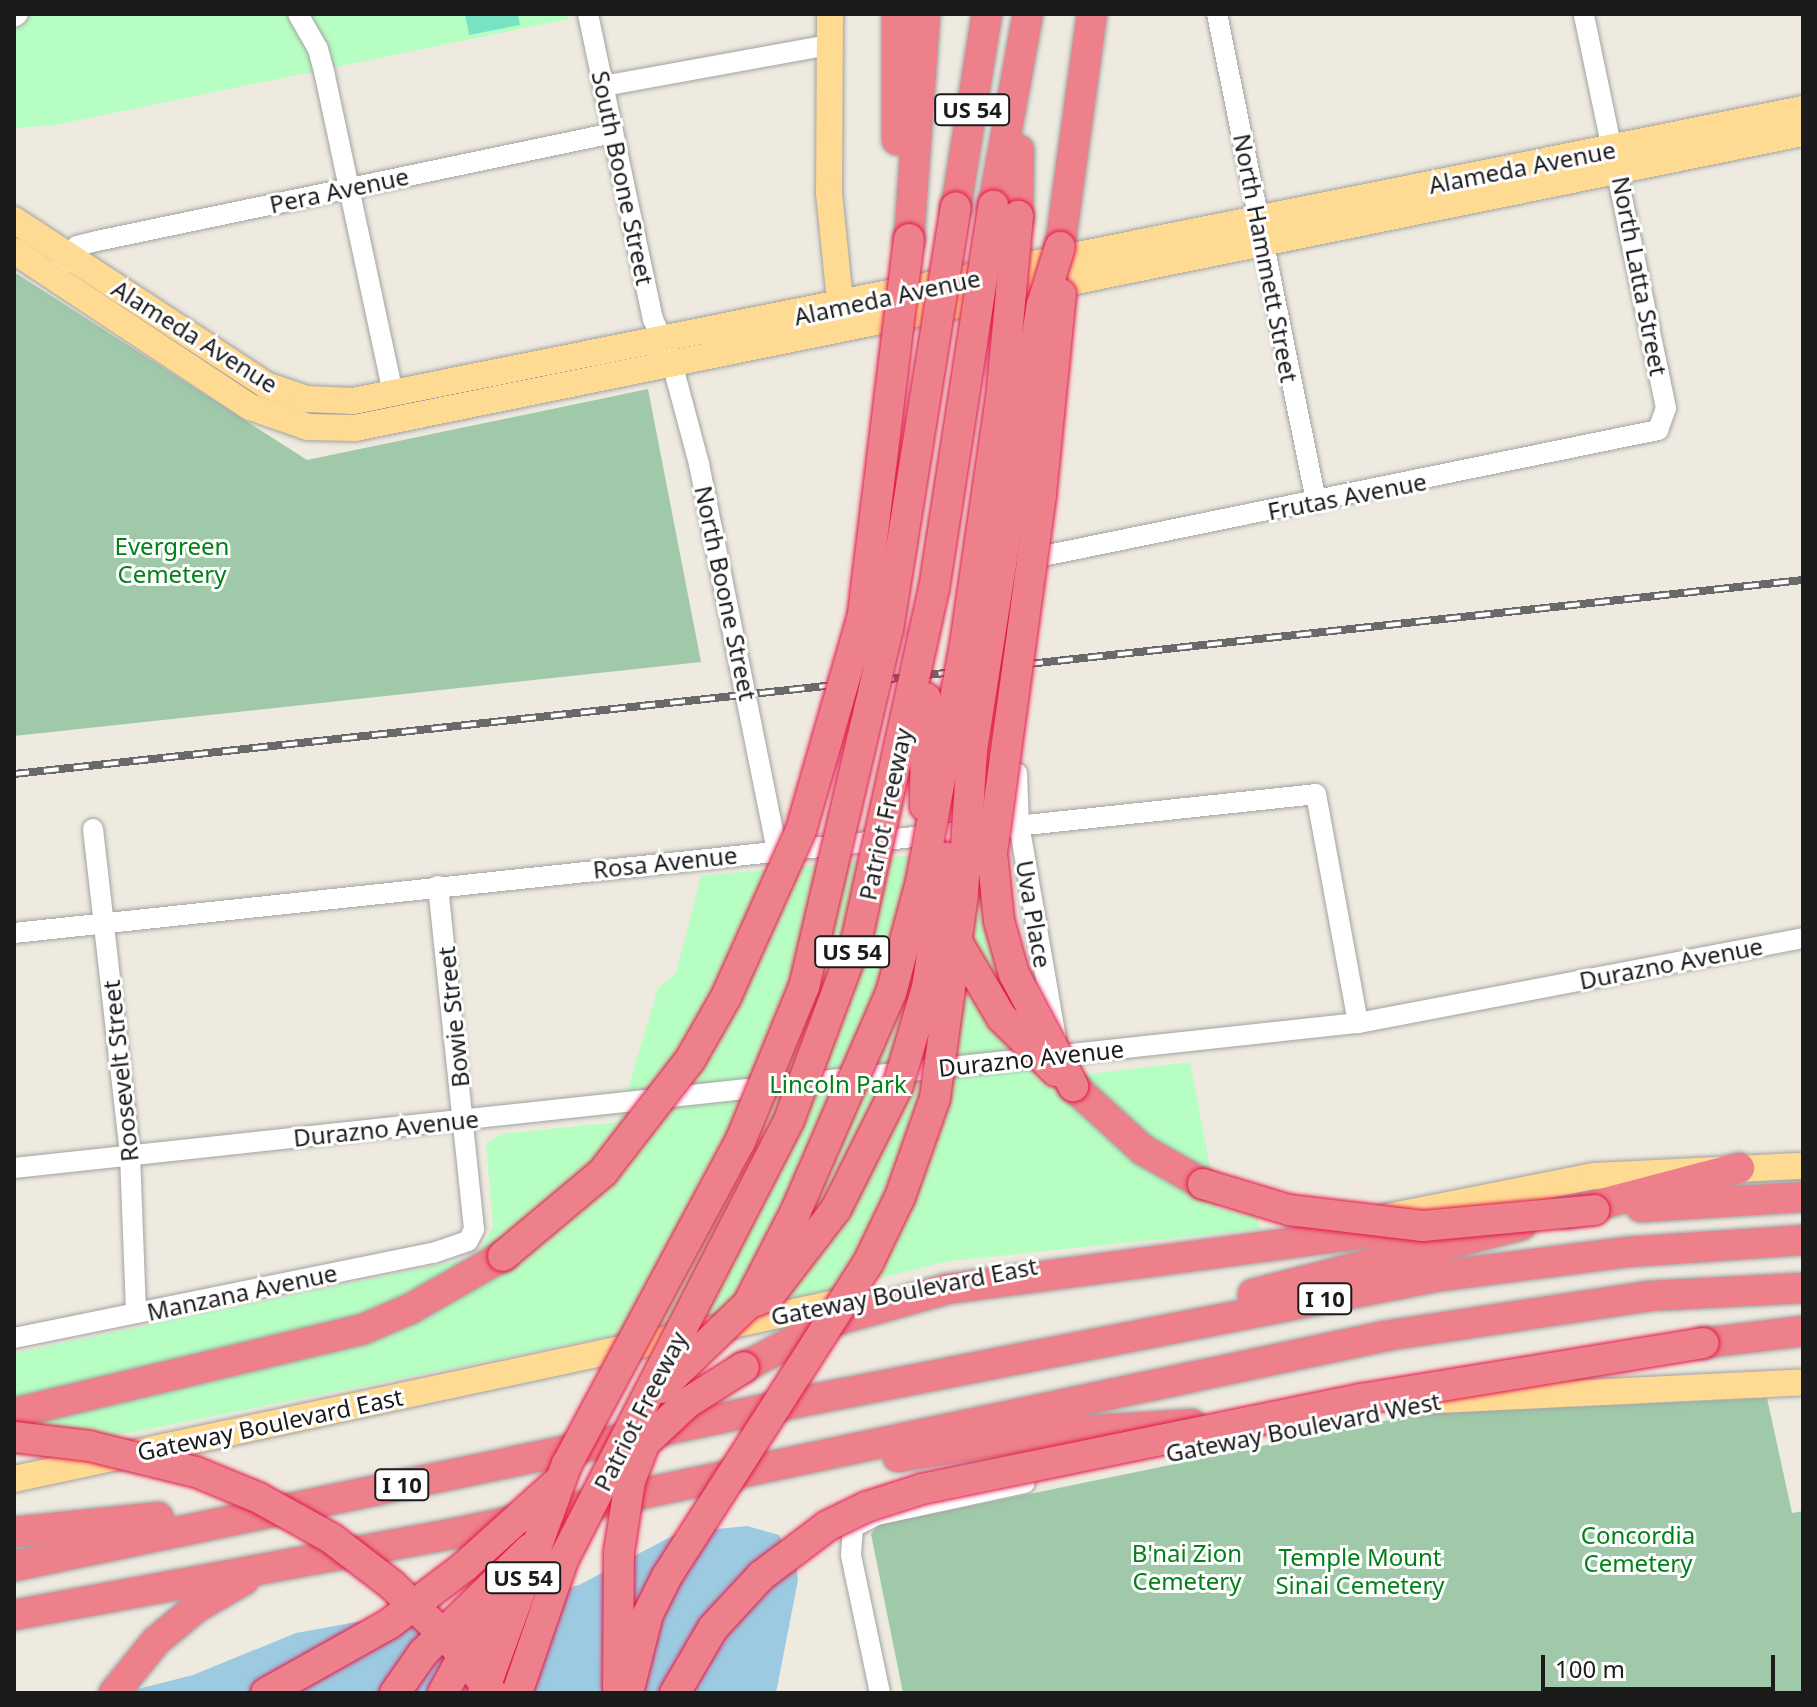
<!DOCTYPE html>
<html>
<head>
<meta charset="utf-8">
<style>
	body { margin:0 }
	#map { position:relative; width:1817px; height:1707px; overflow:hidden; background:#eeeadf; font-family:"Noto Sans",sans-serif }
	div>[style] { position:absolute }
	.cemetery>* { inset:0; background:#9fc9a9 }
	.park>* { inset:0; background:#b7fec3 }
	.pitch>* { inset:0; background:#76e4c4 }
	.water>* { inset:0; background:#9ccae0 }
	.roads { filter:drop-shadow(0 0 2px #a2a2a2) drop-shadow(0 0 2px #a2a2a2) }
	.minor>* { height:20px; margin:-10px; padding:0 10px; transform-origin:10px; border-radius:10px; background:#fff }
	.major>* { height:26px; margin:-13px; padding:0 13px; transform-origin:13px; border-radius:13px; background:#ffda93 }
	.highway>* { height:30px; margin:-15px; padding:0 15px; transform-origin:15px; border-radius:15px; background:#ed808a }
	.rail>* { height:8px; margin-top:-4px; transform-origin:0; background:repeating-linear-gradient(90deg,#fff 0 15px,#696969 0 30px); box-sizing:border-box; border-block:2px solid #696969 }
	.bridges { filter:drop-shadow(0 0 2px #e31649) drop-shadow(0 0 2px #e31649) }
	.highway-bridge>* { height:30px; margin:-15px; padding:0 15px; transform-origin:15px; border-radius:15px; background:#ed808a }
	span { translate:-50% -50%; white-space:nowrap; text-align:center; line-height:1.15; -webkit-text-stroke:6px #fff; paint-order:stroke }
	.shield-label span { padding:2px 6px; background:#fff; border:2px solid; border-radius:6px; -webkit-text-stroke-width:0 }
	.shield-label { font-size:22px; color:#1b1b1b; font-weight:700 }
	.street-label { font-size:24px; color:#1b1b1b }
	.park-label { font-size:24px; color:#038018 }
	.frame { position:absolute; inset:0; border:16px solid #1b1b1b; pointer-events:none }
	.scale { position:absolute; left:1541px; top:1655px; width:234px; height:36px; box-sizing:border-box; border:4px solid #1b1b1b; border-top:0; padding-left:10px; font-size:24px; line-height:28px; white-space:nowrap; color:#1b1b1b; -webkit-text-stroke:6px #fff; paint-order:stroke }
</style>
</head>
<body>
<div id="map">
	<div class="cemetery">
		<i style="clip-path:polygon(14px 272px,307px 460px,648px 389px,701px 662px,14px 736px)"></i>
		<i style="clip-path:polygon(1767px 1398px,1792px 1513px,1803px 1511px,1803px 1693px,903px 1693px,871px 1534px,878px 1525px,1418px 1414px)"></i>
	</div>
	<div class="park">
		<i style="clip-path:polygon(31px 14px,567px 14px,568px 19px,55px 125px,14px 128px,14px 27px)"></i>
		<i style="clip-path:polygon(997px 847px,1038px 1080px,1190px 1062px,1218px 1208px,1258px 1218px,1260px 1229px,949px 1261px,788px 1301px,14px 1456px,14px 1353px,467px 1259px,482px 1248px,493px 1226px,486px 1143px,501px 1134px,618px 1122px,658px 988px,676px 973px,701px 876px)"></i>
	</div>
	<div class="pitch">
		<i style="clip-path:polygon(465px 14px,518px 14px,520px 25px,469px 35px)"></i>
	</div>
	<div class="water">
		<i style="clip-path:polygon(747px 1526px,779px 1535px,796px 1564px,798px 1580px,776px 1693px,122px 1693px,193px 1675px,296px 1633px,362px 1621px,446px 1618px,579px 1585px,678px 1533px)"></i>
	</div>
	<div class="roads">
		<div class="minor">
			<i style="left:298px;top:14px;width:40px;rotate:60.3deg"></i>
			<i style="left:318px;top:49px;width:28px;rotate:75deg"></i>
			<i style="left:325px;top:76px;width:325px;rotate:77.9deg"></i>
			<i style="left:588px;top:14px;width:312px;rotate:78deg"></i>
			<i style="left:653px;top:319px;width:48px;rotate:66.6deg"></i>
			<i style="left:672px;top:363px;width:105px;rotate:75deg"></i>
			<i style="left:699px;top:464px;width:394px;rotate:78.6deg"></i>
			<i style="left:1217px;top:14px;width:498px;rotate:78.5deg"></i>
			<i style="left:14px;top:17px;width:5px;rotate:-37deg"></i>
			<i style="left:603px;top:86px;width:230px;rotate:-10.3deg"></i>
			<i style="left:62px;top:265px;width:24px;rotate:-52deg"></i>
			<i style="left:77px;top:246px;width:21px;rotate:-14deg"></i>
			<i style="left:97px;top:241px;width:527px;rotate:-11.82deg"></i>
			<i style="left:1048px;top:555px;width:623px;rotate:-11.58deg"></i>
			<i style="left:1658px;top:430px;width:23px;rotate:-70deg"></i>
			<i style="left:1666px;top:408px;width:402px;rotate:-101.8deg"></i>
			<i style="left:1017px;top:773px;width:51px;rotate:87.8deg"></i>
			<i style="left:1019px;top:824px;width:217px;rotate:80.2deg"></i>
			<i style="left:93px;top:829px;width:328px;rotate:83.5deg"></i>
			<i style="left:130px;top:1155px;width:158px;rotate:87.8deg"></i>
			<i style="left:14px;top:933px;width:1309px;rotate:-6.09deg"></i>
			<i style="left:1316px;top:794px;width:233px;rotate:79.6deg"></i>
			<i style="left:14px;top:1168px;width:1352px;rotate:-6.16deg"></i>
			<i style="left:1358px;top:1023px;width:453px;rotate:-10.8deg"></i>
			<i style="left:14px;top:1338px;width:428px;rotate:-11.5deg"></i>
			<i style="left:433px;top:1253px;width:37px;rotate:-19deg"></i>
			<i style="left:468px;top:1241px;width:13px;rotate:-63deg"></i>
			<i style="left:474px;top:1229px;width:345px;rotate:-96deg"></i>
			<i style="left:880px;top:1693px;width:141px;rotate:-101.9deg"></i>
			<i style="left:851px;top:1555px;width:28px;rotate:-86deg"></i>
			<i style="left:853px;top:1527px;width:27px;rotate:-27deg"></i>
			<i style="left:877px;top:1515px;width:151px;rotate:-12.2deg"></i>
		</div>
		<div class="major">
			<i style="left:830px;top:14px;width:179px;rotate:90.3deg"></i>
			<i style="left:829px;top:193px;width:130px;rotate:84.2deg"></i>
			<i style="left:14px;top:220px;width:301px;rotate:33.2deg"></i>
			<i style="left:266px;top:385px;width:42px;rotate:19.3deg"></i>
			<i style="left:306px;top:399px;width:47px;rotate:2.4deg"></i>
			<i style="left:353px;top:401px;width:1479px;rotate:-11.39deg"></i>
			<i style="left:14px;top:251px;width:283px;rotate:33.5deg"></i>
			<i style="left:250px;top:407px;width:61px;rotate:19deg"></i>
			<i style="left:308px;top:427px;width:47px;rotate:1.2deg"></i>
			<i style="left:355px;top:428px;width:1478px;rotate:-11.52deg"></i>
			<i style="left:1387px;top:1217px;width:212px;rotate:-11.2deg"></i>
			<i style="left:1595px;top:1176px;width:208px;rotate:-2.8deg"></i>
			<i style="left:1420px;top:1401px;width:383px;rotate:-2.8deg"></i>
			<i style="left:14px;top:1479px;width:863px;rotate:-12.1deg"></i>
		</div>
		<div class="highway">
			<i style="left:897px;top:140px;width:126px;rotate:-90deg"></i>
			<i style="left:993px;top:206px;width:195px;rotate:-79.7deg"></i>
			<i style="left:956px;top:207px;width:195px;rotate:-80.9deg"></i>
			<i style="left:1018px;top:216px;width:66px;rotate:-89.1deg"></i>
			<i style="left:909px;top:239px;width:226px;rotate:-85.9deg"></i>
			<i style="left:1060px;top:247px;width:235px;rotate:-82.2deg"></i>
			<i style="left:1073px;top:1086px;width:95px;rotate:42.4deg"></i>
			<i style="left:1143px;top:1150px;width:69px;rotate:29.5deg"></i>
			<i style="left:1641px;top:1207px;width:162px;rotate:-3.5deg"></i>
			<i style="left:1567px;top:1213px;width:178px;rotate:-14.7deg"></i>
			<i style="left:1253px;top:1294px;width:277px;rotate:-14.4deg"></i>
			<i style="left:1703px;top:1343px;width:101px;rotate:-6.8deg"></i>
			<i style="left:744px;top:1367px;width:97px;rotate:-27.6deg"></i>
			<i style="left:830px;top:1322px;width:122px;rotate:-15.8deg"></i>
			<i style="left:947px;top:1289px;width:454px;rotate:-7.6deg"></i>
			<i style="left:14px;top:1413px;width:357px;rotate:-13.5deg"></i>
			<i style="left:361px;top:1330px;width:53px;rotate:-23.2deg"></i>
			<i style="left:410px;top:1309px;width:107px;rotate:-29.7deg"></i>
			<i style="left:898px;top:1457px;width:150px;rotate:-9.2deg"></i>
			<i style="left:1046px;top:1433px;width:146px;rotate:-3.5deg"></i>
			<i style="left:14px;top:1532px;width:145px;rotate:-5.9deg"></i>
			<i style="left:14px;top:1566px;width:792px;rotate:-11.81deg"></i>
			<i style="left:789px;top:1404px;width:663px;rotate:-11.12deg"></i>
			<i style="left:1440px;top:1276px;width:190px;rotate:-7.3deg"></i>
			<i style="left:1628px;top:1252px;width:175px;rotate:-3.9deg"></i>
			<i style="left:14px;top:1615px;width:450px;rotate:-10.5deg"></i>
			<i style="left:456px;top:1533px;width:950px;rotate:-11.97deg"></i>
			<i style="left:1385px;top:1336px;width:267px;rotate:-8.6deg"></i>
			<i style="left:1649px;top:1296px;width:154px;rotate:-3deg"></i>
			<i style="left:114px;top:1693px;width:67px;rotate:-51.1deg"></i>
			<i style="left:156px;top:1641px;width:53px;rotate:-39.7deg"></i>
			<i style="left:197px;top:1607px;width:54px;rotate:-29.9deg"></i>
		</div>
	</div>
	<div class="rail">
		<i style="left:14px;top:774px;width:1799px;rotate:-6.19deg"></i>
	</div>
	<div class="bridges">
		<div class="highway-bridge">
			<i style="left:1061px;top:294px;width:202px;rotate:95.7deg"></i>
			<i style="left:1041px;top:495px;width:361px;rotate:97.8deg"></i>
			<i style="left:992px;top:853px;width:68px;rotate:84.1deg"></i>
			<i style="left:999px;top:921px;width:55px;rotate:74.2deg"></i>
			<i style="left:1014px;top:974px;width:127px;rotate:62.2deg"></i>
			<i style="left:860px;top:638px;width:402px;rotate:-83deg"></i>
			<i style="left:925px;top:806px;width:108px;rotate:-89.5deg"></i>
			<i style="left:957px;top:942px;width:88px;rotate:59.4deg"></i>
			<i style="left:1002px;top:1018px;width:76px;rotate:44.5deg"></i>
			<i style="left:1203px;top:1184px;width:90px;rotate:16.8deg"></i>
			<i style="left:1289px;top:1210px;width:135px;rotate:6.8deg"></i>
			<i style="left:1423px;top:1226px;width:172px;rotate:-5.3deg"></i>
			<i style="left:503px;top:1256px;width:131px;rotate:-40deg"></i>
			<i style="left:603px;top:1172px;width:142px;rotate:-52.2deg"></i>
			<i style="left:690px;top:1060px;width:73px;rotate:-60.3deg"></i>
			<i style="left:726px;top:997px;width:183px;rotate:-65.8deg"></i>
			<i style="left:801px;top:830px;width:221px;rotate:-73.9deg"></i>
			<i style="left:748px;top:1304px;width:105px;rotate:-62.7deg"></i>
			<i style="left:796px;top:1211px;width:238px;rotate:-66.5deg"></i>
			<i style="left:891px;top:993px;width:115px;rotate:-74.9deg"></i>
			<i style="left:921px;top:882px;width:235px;rotate:-79.5deg"></i>
			<i style="left:964px;top:651px;width:265px;rotate:-81.7deg"></i>
			<i style="left:1002px;top:389px;width:174px;rotate:-84.7deg"></i>
			<i style="left:661px;top:1388px;width:121px;rotate:-44deg"></i>
			<i style="left:748px;top:1304px;width:22px;rotate:-21deg"></i>
			<i style="left:769px;top:1296px;width:110px;rotate:-52.4deg"></i>
			<i style="left:836px;top:1209px;width:139px;rotate:-63.4deg"></i>
			<i style="left:898px;top:1085px;width:101px;rotate:-73.4deg"></i>
			<i style="left:927px;top:988px;width:132px;rotate:-81.3deg"></i>
			<i style="left:14px;top:1437px;width:76px;rotate:6.8deg"></i>
			<i style="left:89px;top:1446px;width:110px;rotate:13.7deg"></i>
			<i style="left:196px;top:1472px;width:68px;rotate:22.4deg"></i>
			<i style="left:259px;top:1498px;width:82px;rotate:29.1deg"></i>
			<i style="left:331px;top:1538px;width:77px;rotate:37.6deg"></i>
			<i style="left:392px;top:1585px;width:85px;rotate:44deg"></i>
			<i style="left:453px;top:1644px;width:63px;rotate:51.5deg"></i>
			<i style="left:621px;top:1465px;width:91px;rotate:-43.2deg"></i>
			<i style="left:687px;top:1403px;width:67px;rotate:-32.3deg"></i>
			<i style="left:618px;top:1687px;width:135px;rotate:-89.6deg"></i>
			<i style="left:619px;top:1552px;width:72px;rotate:-81.2deg"></i>
			<i style="left:630px;top:1481px;width:36px;rotate:-69deg"></i>
			<i style="left:266px;top:1693px;width:141px;rotate:-29.3deg"></i>
			<i style="left:389px;top:1624px;width:96px;rotate:-37.3deg"></i>
			<i style="left:465px;top:1566px;width:125px;rotate:-42.1deg"></i>
			<i style="left:395px;top:1693px;width:49px;rotate:-55deg"></i>
			<i style="left:423px;top:1653px;width:149px;rotate:-44.2deg"></i>
			<i style="left:443px;top:1693px;width:115px;rotate:-61.4deg"></i>
			<i style="left:483px;top:1693px;width:244px;rotate:-69.9deg"></i>
			<i style="left:567px;top:1464px;width:366px;rotate:-61.8deg"></i>
			<i style="left:740px;top:1142px;width:168px;rotate:-67.6deg"></i>
			<i style="left:804px;top:987px;width:367px;rotate:-76.8deg"></i>
			<i style="left:888px;top:630px;width:428px;rotate:-80.9deg"></i>
			<i style="left:517px;top:1693px;width:141px;rotate:-70.9deg"></i>
			<i style="left:563px;top:1560px;width:495px;rotate:-62.8deg"></i>
			<i style="left:789px;top:1120px;width:194px;rotate:-69.5deg"></i>
			<i style="left:857px;top:938px;width:357px;rotate:-77.6deg"></i>
			<i style="left:934px;top:589px;width:388px;rotate:-81.2deg"></i>
			<i style="left:628px;top:1693px;width:81px;rotate:-75.8deg"></i>
			<i style="left:648px;top:1614px;width:42px;rotate:-63.4deg"></i>
			<i style="left:667px;top:1576px;width:374px;rotate:-57.3deg"></i>
			<i style="left:869px;top:1261px;width:71px;rotate:-64.2deg"></i>
			<i style="left:900px;top:1197px;width:105px;rotate:-70.5deg"></i>
			<i style="left:935px;top:1098px;width:206px;rotate:-82.2deg"></i>
			<i style="left:963px;top:894px;width:144px;rotate:-86.4deg"></i>
			<i style="left:972px;top:750px;width:450px;rotate:-81.1deg"></i>
			<i style="left:1042px;top:305px;width:61px;rotate:-72.8deg"></i>
			<i style="left:675px;top:1693px;width:75px;rotate:-59.7deg"></i>
			<i style="left:713px;top:1628px;width:71px;rotate:-47.3deg"></i>
			<i style="left:761px;top:1576px;width:83px;rotate:-37.1deg"></i>
			<i style="left:827px;top:1526px;width:43px;rotate:-26deg"></i>
			<i style="left:866px;top:1507px;width:59px;rotate:-17.8deg"></i>
			<i style="left:922px;top:1489px;width:449px;rotate:-11.6deg"></i>
			<i style="left:1362px;top:1399px;width:346px;rotate:-9.3deg"></i>
		</div>
	</div>
	<div class="shield-label">
		<span style="left:972px;top:110px">US 54</span>
		<span style="left:852px;top:952px">US 54</span>
		<span style="left:1325px;top:1299px">I 10</span>
		<span style="left:402px;top:1485px">I 10</span>
		<span style="left:523px;top:1578px">US 54</span>
	</div>
	<div class="street-label">
		<span style="left:1522px;top:167px;rotate:-11deg">Alameda Avenue</span>
		<span style="left:623px;top:178px;rotate:78deg">South Boone Street</span>
		<span style="left:339px;top:190px;rotate:-12deg">Pera Avenue</span>
		<span style="left:1266px;top:258px;rotate:79deg">North Hammett Street</span>
		<span style="left:1640px;top:276px;rotate:79deg">North Latta Street</span>
		<span style="left:887px;top:297px;rotate:-12deg">Alameda Avenue</span>
		<span style="left:195px;top:336px;rotate:32deg">Alameda Avenue</span>
		<span style="left:1347px;top:496px;rotate:-11deg">Frutas Avenue</span>
		<span style="left:726px;top:593px;rotate:78deg">North Boone Street</span>
		<span style="left:885px;top:814px;rotate:-78deg">Patriot Freeway</span>
		<span style="left:665px;top:862px;rotate:-6deg">Rosa Avenue</span>
		<span style="left:1034px;top:914px;rotate:80deg">Uva Place</span>
		<span style="left:1671px;top:963px;rotate:-11deg">Durazno Avenue</span>
		<span style="left:453px;top:1017px;rotate:-96deg">Bowie Street</span>
		<span style="left:1031px;top:1058px;rotate:-6deg">Durazno Avenue</span>
		<span style="left:120px;top:1071px;rotate:-96deg">Roosevelt Street</span>
		<span style="left:386px;top:1128px;rotate:-6deg">Durazno Avenue</span>
		<span style="left:904px;top:1291px;rotate:-11deg">Gateway Boulevard East</span>
		<span style="left:242px;top:1292px;rotate:-12deg">Manzana Avenue</span>
		<span style="left:640px;top:1411px;rotate:-63deg">Patriot Freeway</span>
		<span style="left:270px;top:1424px;rotate:-12deg">Gateway Boulevard East</span>
		<span style="left:1303px;top:1427px;rotate:-11deg">Gateway Boulevard West</span>
	</div>
	<div class="park-label">
		<span style="left:172px;top:560px">Evergreen<br>Cemetery</span>
		<span style="left:838px;top:1084px">Lincoln Park</span>
		<span style="left:1638px;top:1549px">Concordia<br>Cemetery</span>
		<span style="left:1187px;top:1567px">B'nai Zion<br>Cemetery</span>
		<span style="left:1360px;top:1571px">Temple Mount<br>Sinai Cemetery</span>
	</div>
	<div class="frame"></div>
	<div class="scale">100 m</div>
</div>
</body>
</html>
